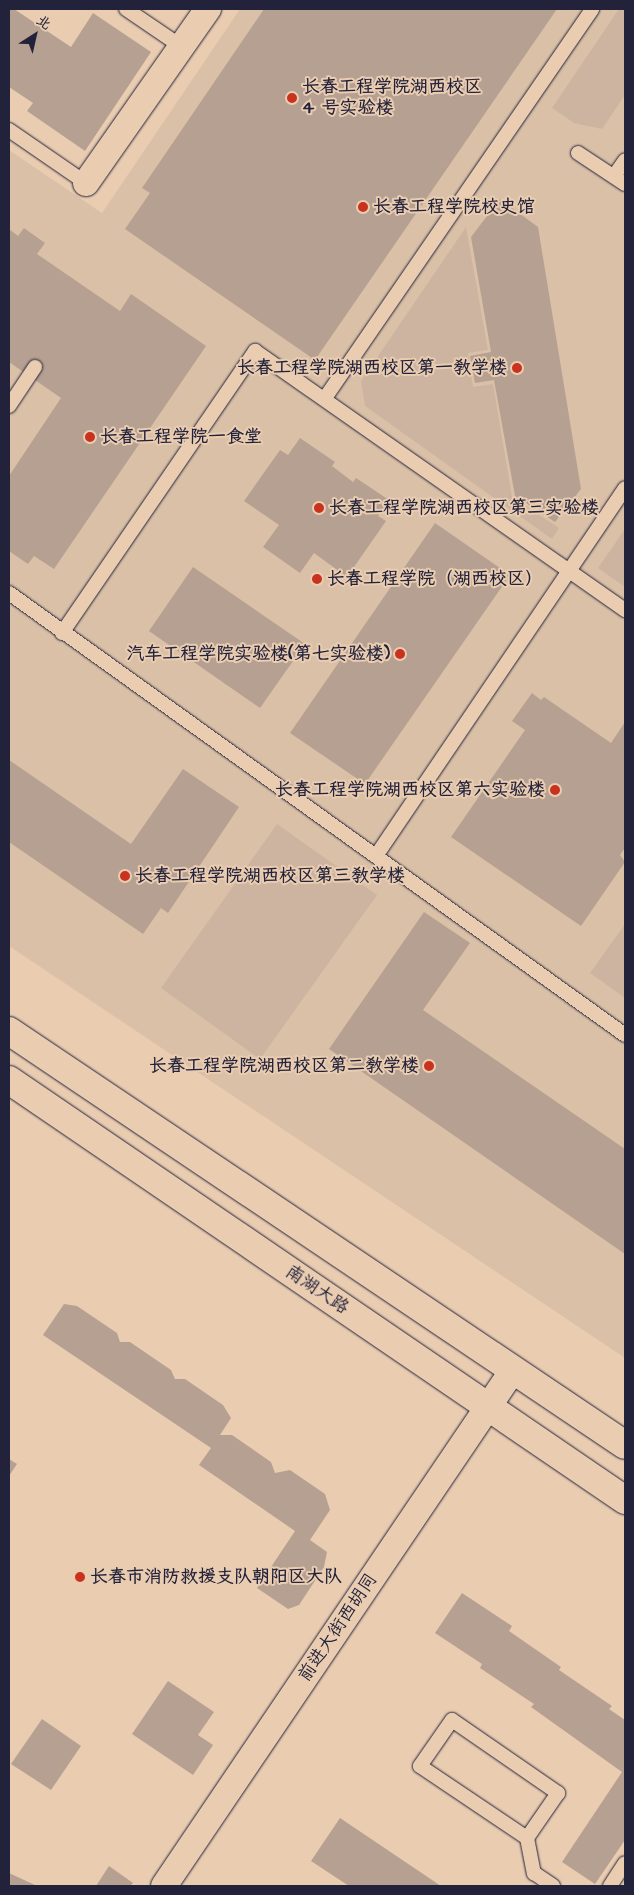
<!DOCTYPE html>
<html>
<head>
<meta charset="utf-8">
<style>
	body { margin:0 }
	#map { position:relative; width:634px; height:1895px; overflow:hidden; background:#eacdb1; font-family:"Architects Daughter","LXGW WenKai TC",sans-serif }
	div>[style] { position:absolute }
	.built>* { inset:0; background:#dac0a7 }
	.green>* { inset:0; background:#cdb4a0 }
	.building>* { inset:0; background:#b6a091 }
	.roads { filter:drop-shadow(0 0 1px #22223b) drop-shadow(0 0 1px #22223b) }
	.service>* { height:14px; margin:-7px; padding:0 7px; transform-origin:7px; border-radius:7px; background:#eacdb1 }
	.minor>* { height:26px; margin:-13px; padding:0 13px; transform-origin:13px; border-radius:13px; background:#eacdb1 }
	.primary>* { height:28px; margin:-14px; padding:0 14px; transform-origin:14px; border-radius:14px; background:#eacdb1 }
	.dots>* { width:14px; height:14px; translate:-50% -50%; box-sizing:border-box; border:2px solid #eacdb1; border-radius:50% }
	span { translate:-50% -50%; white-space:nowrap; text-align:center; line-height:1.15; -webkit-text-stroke:4px #eacdb1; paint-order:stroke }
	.poi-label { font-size:18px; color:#22223b; font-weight:700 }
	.left { translate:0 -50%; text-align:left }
	.right { translate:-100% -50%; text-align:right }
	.street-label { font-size:18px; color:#22223b }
	.frame { position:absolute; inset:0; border:10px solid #22223b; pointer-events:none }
	.north { position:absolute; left:10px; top:10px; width:50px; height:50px; -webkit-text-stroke:4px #eacdb1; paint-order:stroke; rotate:35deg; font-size:14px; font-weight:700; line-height:20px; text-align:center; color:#22223b }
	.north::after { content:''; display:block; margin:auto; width:18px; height:22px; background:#22223b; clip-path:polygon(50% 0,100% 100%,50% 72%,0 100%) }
</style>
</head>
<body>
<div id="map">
	<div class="built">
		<i style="clip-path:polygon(240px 9px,625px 9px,625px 1358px,9px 946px,9px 150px,102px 213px)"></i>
	</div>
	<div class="green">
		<i style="clip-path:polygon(619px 9px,625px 9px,625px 95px,602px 129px,574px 123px,552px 108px)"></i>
		<i style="clip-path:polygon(466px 227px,488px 350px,468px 353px,473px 387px,493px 384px,512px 497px,559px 528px,552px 539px,365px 406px,361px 381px)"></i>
		<i style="clip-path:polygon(625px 529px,625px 587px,598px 568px)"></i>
		<i style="clip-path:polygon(277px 824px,377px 895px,260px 1059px,161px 988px)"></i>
		<i style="clip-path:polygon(625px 924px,625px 998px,590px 973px)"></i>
	</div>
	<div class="building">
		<i style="clip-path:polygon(9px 9px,14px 9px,71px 47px,93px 13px,151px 52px,85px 151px,27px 111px,33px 103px,9px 87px)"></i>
		<i style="clip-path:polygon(264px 9px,557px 9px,315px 360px,125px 229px,150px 193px,142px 188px)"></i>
		<i style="clip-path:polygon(500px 199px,538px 227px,581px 489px,555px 522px,515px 496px,494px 380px,475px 383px,470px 356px,491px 352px,471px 237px)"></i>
		<i style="clip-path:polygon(24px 228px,45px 243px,37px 254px,120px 311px,131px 294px,206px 346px,54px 569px,34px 556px,28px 564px,9px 551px,9px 476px,61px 398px,9px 362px,9px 229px,18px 236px)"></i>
		<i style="clip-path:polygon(300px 438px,335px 462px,332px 466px,353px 482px,356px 478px,389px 500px,378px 516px,386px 521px,347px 577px,314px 553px,300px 573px,263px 547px,279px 525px,244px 501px,280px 450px,288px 455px)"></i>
		<i style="clip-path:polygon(435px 523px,510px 575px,365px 784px,290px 733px)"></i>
		<i style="clip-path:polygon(193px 567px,305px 644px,260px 708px,149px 631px)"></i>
		<i style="clip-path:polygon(532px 693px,541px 700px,544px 697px,611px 743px,625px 722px,625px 848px,620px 855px,625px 862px,581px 926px,451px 837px,525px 730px,512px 721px)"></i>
		<i style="clip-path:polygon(9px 760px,131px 844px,183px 769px,239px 807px,168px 913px,161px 908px,143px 934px,9px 842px)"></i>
		<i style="clip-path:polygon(424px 912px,470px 943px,423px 1010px,625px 1149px,625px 1254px,329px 1049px)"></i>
		<i style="clip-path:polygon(64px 1304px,77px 1306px,117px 1333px,120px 1342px,130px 1342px,171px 1370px,175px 1379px,185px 1379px,223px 1405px,231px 1418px,220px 1435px,232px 1435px,271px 1462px,275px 1473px,290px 1470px,325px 1494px,330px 1510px,310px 1540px,327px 1552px,324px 1567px,299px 1605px,288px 1609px,257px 1588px,295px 1531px,199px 1465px,211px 1448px,43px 1335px)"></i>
		<i style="clip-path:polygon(9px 1459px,17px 1464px,9px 1476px)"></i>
		<i style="clip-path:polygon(462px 1593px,512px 1626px,509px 1631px,561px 1667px,559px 1670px,612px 1706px,609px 1709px,625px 1720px,625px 1840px,595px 1884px,562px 1862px,622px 1772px,531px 1707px,534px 1704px,480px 1668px,482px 1664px,435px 1633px)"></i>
		<i style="clip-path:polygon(168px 1681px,214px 1712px,198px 1735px,213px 1745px,193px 1775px,132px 1734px)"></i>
		<i style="clip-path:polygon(42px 1719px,81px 1746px,51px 1790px,11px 1764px)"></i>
		<i style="clip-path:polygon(340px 1818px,441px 1886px,349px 1886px,311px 1861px)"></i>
		<i style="clip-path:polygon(109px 1866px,133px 1883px,130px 1886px,96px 1886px)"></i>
		<i style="clip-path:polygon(9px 1873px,37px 1886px,9px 1886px)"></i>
	</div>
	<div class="roads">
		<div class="service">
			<i style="left:126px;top:9px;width:68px;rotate:34.2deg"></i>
			<i style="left:9px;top:130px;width:93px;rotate:34.5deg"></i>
			<i style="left:578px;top:153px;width:56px;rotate:33.4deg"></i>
			<i style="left:614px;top:176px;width:19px;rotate:-55deg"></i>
			<i style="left:325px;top:398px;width:472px;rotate:-55.5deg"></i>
			<i style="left:9px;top:406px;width:47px;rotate:-56.3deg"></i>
			<i style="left:9px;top:593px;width:758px;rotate:35.66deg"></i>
			<i style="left:62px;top:633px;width:342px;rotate:-55.6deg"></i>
			<i style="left:255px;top:351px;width:452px;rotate:35deg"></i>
			<i style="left:376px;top:856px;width:444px;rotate:-55.9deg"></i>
			<i style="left:527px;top:1838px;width:129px;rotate:-146.1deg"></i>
			<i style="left:420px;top:1766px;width:56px;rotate:-55.2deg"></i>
			<i style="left:452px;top:1720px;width:129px;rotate:34.6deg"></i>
			<i style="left:558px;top:1793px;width:55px;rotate:124.6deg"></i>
			<i style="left:527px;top:1838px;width:36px;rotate:79deg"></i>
			<i style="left:534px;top:1873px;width:23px;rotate:34deg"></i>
			<i style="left:610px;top:1886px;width:27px;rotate:-57deg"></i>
		</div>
		<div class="minor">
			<i style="left:86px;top:183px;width:213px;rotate:-55deg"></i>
			<i style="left:164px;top:1886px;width:623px;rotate:-55.93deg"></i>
		</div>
		<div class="primary">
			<i style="left:9px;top:1031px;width:742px;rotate:33.9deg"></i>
			<i style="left:9px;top:1080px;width:746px;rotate:34.29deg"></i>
		</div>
	</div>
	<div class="dots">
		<i style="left:292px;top:98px;background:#c8321e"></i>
		<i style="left:363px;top:207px;background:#c8321e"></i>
		<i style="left:517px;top:368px;background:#c8321e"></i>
		<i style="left:90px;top:437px;background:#c8321e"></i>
		<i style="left:319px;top:508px;background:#c8321e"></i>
		<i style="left:317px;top:579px;background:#c8321e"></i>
		<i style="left:400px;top:654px;background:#c8321e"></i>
		<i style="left:555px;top:790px;background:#c8321e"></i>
		<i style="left:125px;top:876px;background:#c8321e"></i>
		<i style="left:429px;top:1066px;background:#c8321e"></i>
		<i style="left:80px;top:1577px;background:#c8321e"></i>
	</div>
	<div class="poi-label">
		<span class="left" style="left:302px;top:98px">长春工程学院湖西校区<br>4 号实验楼</span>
		<span class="left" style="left:373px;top:207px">长春工程学院校史馆</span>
		<span class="right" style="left:507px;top:368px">长春工程学院湖西校区第一教学楼</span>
		<span class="left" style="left:100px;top:437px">长春工程学院一食堂</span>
		<span class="left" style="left:329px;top:508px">长春工程学院湖西校区第三实验楼</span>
		<span class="left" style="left:327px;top:579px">长春工程学院（湖西校区）</span>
		<span class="right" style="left:390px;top:654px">汽车工程学院实验楼(第七实验楼)</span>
		<span class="right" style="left:545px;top:790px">长春工程学院湖西校区第六实验楼</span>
		<span class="left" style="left:135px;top:876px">长春工程学院湖西校区第三教学楼</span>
		<span class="right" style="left:419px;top:1066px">长春工程学院湖西校区第二教学楼</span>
		<span class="left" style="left:90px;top:1577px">长春市消防救援支队朝阳区大队</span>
	</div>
	<div class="street-label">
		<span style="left:317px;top:1290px;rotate:34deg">南湖大路</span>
		<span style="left:338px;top:1628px;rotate:-56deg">前进大街西胡同</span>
	</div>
	<div class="frame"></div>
	<div class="north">北</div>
</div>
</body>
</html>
